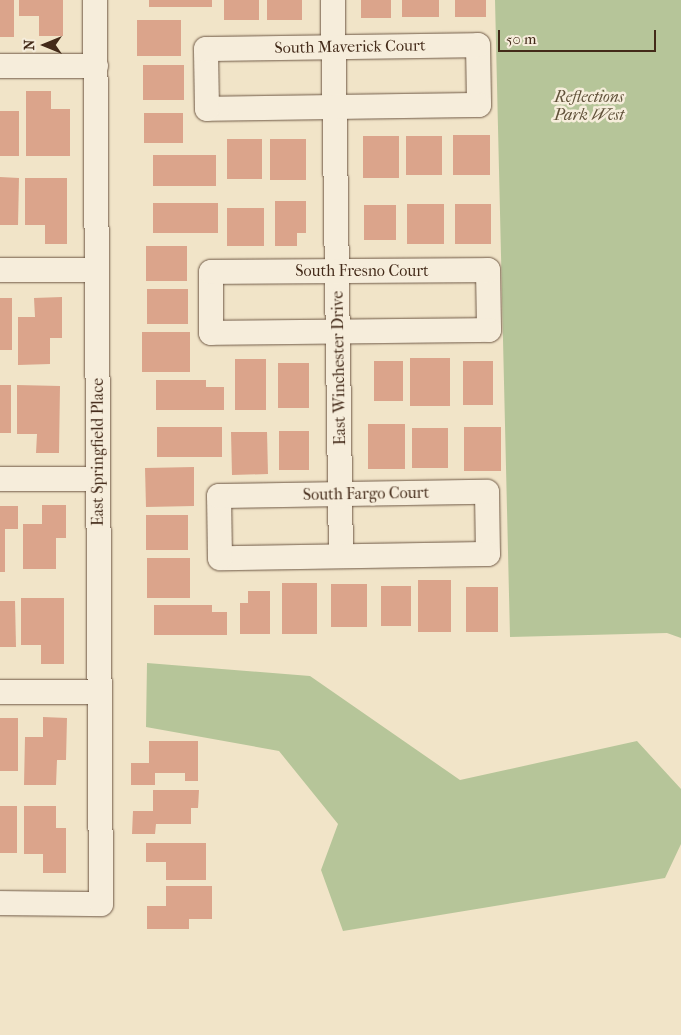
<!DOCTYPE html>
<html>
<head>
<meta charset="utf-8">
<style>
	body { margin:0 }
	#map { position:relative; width:681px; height:1035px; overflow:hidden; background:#f1e4c8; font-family:"IM FELL French Canon",serif }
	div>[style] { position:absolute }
	.green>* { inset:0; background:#b6c599 }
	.building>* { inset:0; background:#dba48b }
	.roads { filter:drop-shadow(0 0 1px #6e5845) drop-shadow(0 0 1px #6e5845) }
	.street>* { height:24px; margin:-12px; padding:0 12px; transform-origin:12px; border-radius:12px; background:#f6eddb }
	span { translate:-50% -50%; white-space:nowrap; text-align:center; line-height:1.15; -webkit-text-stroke:5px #f6eddb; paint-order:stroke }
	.street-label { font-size:16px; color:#432a19 }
	.park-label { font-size:16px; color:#605139; font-style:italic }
	.north { position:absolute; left:20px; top:20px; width:50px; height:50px; -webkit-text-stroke:4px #f6eddb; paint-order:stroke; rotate:270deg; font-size:14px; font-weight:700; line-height:20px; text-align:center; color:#432a19 }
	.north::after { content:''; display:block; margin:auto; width:18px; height:22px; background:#432a19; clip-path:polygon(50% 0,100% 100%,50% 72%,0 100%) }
	.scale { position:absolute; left:498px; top:30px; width:158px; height:22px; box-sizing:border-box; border:2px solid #432a19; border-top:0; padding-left:6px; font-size:15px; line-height:18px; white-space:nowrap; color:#432a19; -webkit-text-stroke:4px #f6eddb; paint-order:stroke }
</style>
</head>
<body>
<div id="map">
	<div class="green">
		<i style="clip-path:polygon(495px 0,681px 0,681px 638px,667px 633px,510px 637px)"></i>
		<i style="clip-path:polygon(147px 663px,310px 676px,460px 780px,637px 741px,681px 789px,681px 844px,665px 878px,343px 931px,321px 870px,338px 824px,279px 751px,146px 727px)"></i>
	</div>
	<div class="building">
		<i style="clip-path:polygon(0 0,14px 0,14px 37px,0 37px)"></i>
		<i style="clip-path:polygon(19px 0,63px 0,63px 36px,39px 36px,39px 16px,19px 16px)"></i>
		<i style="clip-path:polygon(149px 0,212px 0,212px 7px,149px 7px)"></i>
		<i style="clip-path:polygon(224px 0,259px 0,259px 20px,224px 20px)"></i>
		<i style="clip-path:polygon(267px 0,302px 0,302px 20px,267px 20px)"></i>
		<i style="clip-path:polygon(361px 0,391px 0,391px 18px,361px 18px)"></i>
		<i style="clip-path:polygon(402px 0,439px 0,439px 17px,402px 17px)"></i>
		<i style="clip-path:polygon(455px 0,486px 0,486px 17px,455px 17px)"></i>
		<i style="clip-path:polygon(137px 20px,181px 20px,181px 56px,137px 56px)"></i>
		<i style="clip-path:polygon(143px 65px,184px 65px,184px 100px,143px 100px)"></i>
		<i style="clip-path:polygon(26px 91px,51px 91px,51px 109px,70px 109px,70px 156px,26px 156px)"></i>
		<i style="clip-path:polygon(0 111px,19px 111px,19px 156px,0 156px)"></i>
		<i style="clip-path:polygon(144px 113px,183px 113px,183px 143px,144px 143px)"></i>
		<i style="clip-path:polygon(453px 135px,490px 135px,490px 175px,453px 175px)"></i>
		<i style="clip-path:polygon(363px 136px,399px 136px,399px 178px,363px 178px)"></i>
		<i style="clip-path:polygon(406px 136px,442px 136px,442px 175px,406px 175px)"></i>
		<i style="clip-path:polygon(227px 139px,262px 139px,262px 179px,227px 179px)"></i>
		<i style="clip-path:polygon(270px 139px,306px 139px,306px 180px,270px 180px)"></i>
		<i style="clip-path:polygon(153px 155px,216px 155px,216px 186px,153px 186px)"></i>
		<i style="clip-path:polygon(0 177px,19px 178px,18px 225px,0 225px)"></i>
		<i style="clip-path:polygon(25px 178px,67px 178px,67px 244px,45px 244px,45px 225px,25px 225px)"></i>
		<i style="clip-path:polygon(275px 201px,306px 201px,306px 233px,297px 233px,297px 246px,275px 246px)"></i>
		<i style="clip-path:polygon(153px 203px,218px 203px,218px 233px,153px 233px)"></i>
		<i style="clip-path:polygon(407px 204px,444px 204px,444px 244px,407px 244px)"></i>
		<i style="clip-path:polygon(455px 204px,491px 204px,491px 244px,455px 244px)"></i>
		<i style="clip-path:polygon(364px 205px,396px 205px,396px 240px,364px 240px)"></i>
		<i style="clip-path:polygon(227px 208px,264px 208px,264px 246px,227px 246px)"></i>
		<i style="clip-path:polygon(146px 246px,187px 246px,187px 281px,146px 281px)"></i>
		<i style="clip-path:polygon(147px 289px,188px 289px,188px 324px,147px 324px)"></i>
		<i style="clip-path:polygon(62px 297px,62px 338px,50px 338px,50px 364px,18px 365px,18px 317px,35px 317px,34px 298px)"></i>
		<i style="clip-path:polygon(0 298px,12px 298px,12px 350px,0 350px)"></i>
		<i style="clip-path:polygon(142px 332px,190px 332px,190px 372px,142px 372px)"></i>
		<i style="clip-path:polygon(410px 358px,450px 358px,450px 406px,410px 406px)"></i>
		<i style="clip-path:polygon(235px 359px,266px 359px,266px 410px,235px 410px)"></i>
		<i style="clip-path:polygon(374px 361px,403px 361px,403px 401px,374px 401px)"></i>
		<i style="clip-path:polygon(463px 361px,493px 361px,493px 405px,463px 405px)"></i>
		<i style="clip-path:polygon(278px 363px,309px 363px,309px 408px,278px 408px)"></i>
		<i style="clip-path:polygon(156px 380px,206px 380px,206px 387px,224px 387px,224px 410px,156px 410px)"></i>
		<i style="clip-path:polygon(0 385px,11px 385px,11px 433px,0 433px)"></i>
		<i style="clip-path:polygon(17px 385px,60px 386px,59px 453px,36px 453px,37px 434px,17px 434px)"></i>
		<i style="clip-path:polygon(368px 424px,405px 424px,405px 469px,368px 469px)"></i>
		<i style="clip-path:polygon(157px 427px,222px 427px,222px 457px,157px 457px)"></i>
		<i style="clip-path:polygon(464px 427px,501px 427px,501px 471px,464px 471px)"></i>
		<i style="clip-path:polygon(412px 428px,448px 428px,448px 468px,412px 468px)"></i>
		<i style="clip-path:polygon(279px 431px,309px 431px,309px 470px,279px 470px)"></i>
		<i style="clip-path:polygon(231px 432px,267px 432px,268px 474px,232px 475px)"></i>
		<i style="clip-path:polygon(194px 467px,194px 506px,146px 507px,145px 468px)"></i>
		<i style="clip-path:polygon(42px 505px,66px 505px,66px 538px,56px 538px,56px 569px,23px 569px,23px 524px,42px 524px)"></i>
		<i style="clip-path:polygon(0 506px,18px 506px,18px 529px,5px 529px,5px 572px,0 572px)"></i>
		<i style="clip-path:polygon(146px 515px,188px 515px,188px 550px,146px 550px)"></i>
		<i style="clip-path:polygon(147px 558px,190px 558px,190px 598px,147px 598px)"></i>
		<i style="clip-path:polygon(418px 580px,451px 580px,451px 632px,418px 632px)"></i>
		<i style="clip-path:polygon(282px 583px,317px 583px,317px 634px,282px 634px)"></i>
		<i style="clip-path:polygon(331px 584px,367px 584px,367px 627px,331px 627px)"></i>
		<i style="clip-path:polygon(381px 586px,411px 586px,411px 626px,381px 626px)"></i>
		<i style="clip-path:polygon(466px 587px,498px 587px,498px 632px,466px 632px)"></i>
		<i style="clip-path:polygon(248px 591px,270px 591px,270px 634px,240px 634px,240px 603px,248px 603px)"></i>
		<i style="clip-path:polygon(21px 598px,64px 598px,64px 664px,41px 664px,41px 645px,21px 645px)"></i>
		<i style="clip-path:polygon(0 601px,15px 601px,16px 647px,0 647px)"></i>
		<i style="clip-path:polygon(154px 605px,212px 605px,212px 612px,227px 612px,227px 635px,154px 635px)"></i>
		<i style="clip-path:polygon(43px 717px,67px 718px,66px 760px,57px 760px,56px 785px,24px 785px,25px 737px,43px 737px)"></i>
		<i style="clip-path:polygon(0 718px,18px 718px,18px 771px,0 771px)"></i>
		<i style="clip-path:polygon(149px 741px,198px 741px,198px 781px,185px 781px,185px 773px,155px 773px,155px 785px,131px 785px,131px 763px,149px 763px)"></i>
		<i style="clip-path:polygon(153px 790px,199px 790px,198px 808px,191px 808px,191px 824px,156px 824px,155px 834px,132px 834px,133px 811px,153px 811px)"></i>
		<i style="clip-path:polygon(0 806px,17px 806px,17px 853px,0 853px)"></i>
		<i style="clip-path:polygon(24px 806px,56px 806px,56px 828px,66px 828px,66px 873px,43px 873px,43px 854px,24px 854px)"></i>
		<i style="clip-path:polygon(146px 843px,206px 843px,206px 880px,166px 880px,166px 862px,146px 862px)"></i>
		<i style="clip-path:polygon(166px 886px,212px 886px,212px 919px,189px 919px,189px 929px,147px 929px,147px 906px,166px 906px)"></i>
	</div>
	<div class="roads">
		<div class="street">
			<i style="left:333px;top:0;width:556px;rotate:89.18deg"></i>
			<i style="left:478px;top:45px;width:60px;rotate:89deg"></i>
			<i style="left:479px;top:105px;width:272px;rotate:179.2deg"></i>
			<i style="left:207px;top:109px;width:60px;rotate:-91deg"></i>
			<i style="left:206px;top:49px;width:272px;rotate:-0.8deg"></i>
			<i style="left:0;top:66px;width:96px"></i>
			<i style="left:0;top:270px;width:97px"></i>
			<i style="left:488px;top:270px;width:60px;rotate:89deg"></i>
			<i style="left:489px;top:330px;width:278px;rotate:179.4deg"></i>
			<i style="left:211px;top:333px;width:61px;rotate:-90deg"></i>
			<i style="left:211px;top:272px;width:277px;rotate:-0.4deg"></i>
			<i style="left:0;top:479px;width:98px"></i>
			<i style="left:487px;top:492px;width:62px;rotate:89.1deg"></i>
			<i style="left:488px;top:554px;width:268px;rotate:179.1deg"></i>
			<i style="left:220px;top:558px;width:62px;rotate:-90.9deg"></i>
			<i style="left:219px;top:496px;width:268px;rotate:-0.9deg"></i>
			<i style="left:0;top:692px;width:100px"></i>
			<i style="left:0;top:903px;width:101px;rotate:0.6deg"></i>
			<i style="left:101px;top:904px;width:904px;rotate:-90.38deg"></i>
		</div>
	</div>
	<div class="street-label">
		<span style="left:350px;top:47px;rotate:-1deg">South Maverick Court</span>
		<span style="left:362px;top:271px">South Fresno Court</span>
		<span style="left:339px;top:368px;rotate:-91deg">East Winchester Drive</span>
		<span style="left:98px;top:452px;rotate:-90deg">East Springfield Place</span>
		<span style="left:366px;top:494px;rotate:-1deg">South Fargo Court</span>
	</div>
	<div class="park-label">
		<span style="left:589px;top:106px">Reflections<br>Park West</span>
	</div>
	<div class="north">N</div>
	<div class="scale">50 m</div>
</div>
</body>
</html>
